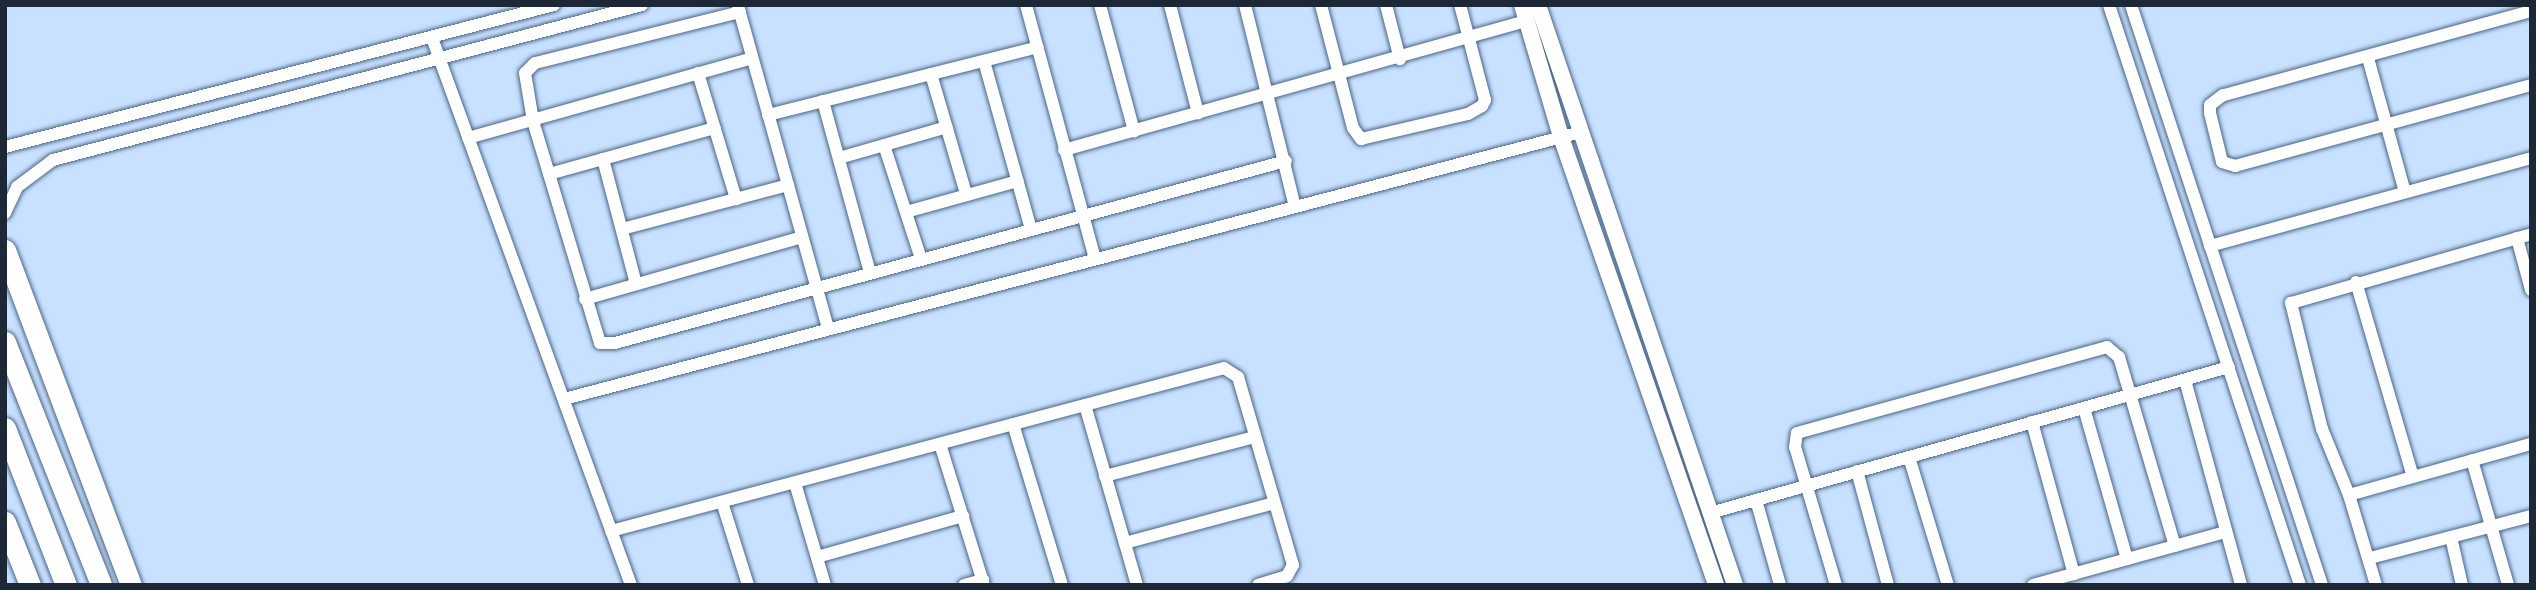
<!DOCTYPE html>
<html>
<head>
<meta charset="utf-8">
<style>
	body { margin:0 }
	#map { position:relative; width:2536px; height:590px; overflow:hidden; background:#c8e1ff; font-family:"Fira Sans",sans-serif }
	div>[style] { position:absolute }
	.roads { filter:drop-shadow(0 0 2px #4a6585) drop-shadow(0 0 2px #4a6585) }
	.minor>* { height:12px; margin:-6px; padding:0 6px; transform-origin:6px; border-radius:6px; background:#fff }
	.tertiary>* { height:16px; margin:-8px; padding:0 8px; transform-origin:8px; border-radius:8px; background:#fff }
	.primary>* { height:21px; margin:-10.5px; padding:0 10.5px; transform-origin:10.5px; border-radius:10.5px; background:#fff }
	.trunk>* { height:21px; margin:-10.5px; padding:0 10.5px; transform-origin:10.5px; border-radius:10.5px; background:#fff }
	span { translate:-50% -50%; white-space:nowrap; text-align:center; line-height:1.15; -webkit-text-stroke:7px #e1edfc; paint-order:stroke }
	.frame { position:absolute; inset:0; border:7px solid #1d2836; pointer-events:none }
</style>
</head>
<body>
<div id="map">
	<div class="roads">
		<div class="minor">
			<i style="left:1026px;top:5px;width:263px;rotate:74.8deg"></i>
			<i style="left:1100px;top:5px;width:131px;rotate:74.9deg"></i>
			<i style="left:1170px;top:5px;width:112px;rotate:75.5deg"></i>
			<i style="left:1245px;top:5px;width:208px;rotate:76.1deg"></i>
			<i style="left:1321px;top:5px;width:127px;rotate:75.4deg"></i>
			<i style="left:1353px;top:128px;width:14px;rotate:54deg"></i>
			<i style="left:1361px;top:139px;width:110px;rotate:-13.2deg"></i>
			<i style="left:1468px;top:114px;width:16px;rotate:-30deg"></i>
			<i style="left:1482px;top:106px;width:7px;rotate:-63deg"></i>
			<i style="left:1485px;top:100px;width:98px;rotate:-104.7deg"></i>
			<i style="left:1386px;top:5px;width:56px;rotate:75.5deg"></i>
			<i style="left:2109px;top:5px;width:611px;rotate:71.77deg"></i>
			<i style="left:2131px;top:5px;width:611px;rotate:71.77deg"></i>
			<i style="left:738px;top:6px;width:335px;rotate:74.4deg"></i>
			<i style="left:2531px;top:11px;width:319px;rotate:164.7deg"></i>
			<i style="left:2223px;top:95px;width:16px;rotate:142deg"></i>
			<i style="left:2210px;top:105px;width:8px;rotate:90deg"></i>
			<i style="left:2210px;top:113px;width:50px;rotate:76.2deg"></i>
			<i style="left:2222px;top:162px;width:14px;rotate:17deg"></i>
			<i style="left:2235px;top:166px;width:307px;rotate:-15.3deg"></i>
			<i style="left:740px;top:12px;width:211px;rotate:166deg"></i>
			<i style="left:535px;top:63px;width:14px;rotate:135deg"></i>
			<i style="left:525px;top:73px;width:49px;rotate:80.5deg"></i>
			<i style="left:533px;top:121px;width:232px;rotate:73.2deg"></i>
			<i style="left:600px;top:343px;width:15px"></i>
			<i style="left:615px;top:343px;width:695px;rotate:-15.18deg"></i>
			<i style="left:432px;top:38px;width:582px;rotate:70.01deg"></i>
			<i style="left:2368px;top:58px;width:139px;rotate:74.6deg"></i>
			<i style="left:984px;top:61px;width:174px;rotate:74.4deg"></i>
			<i style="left:698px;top:73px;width:132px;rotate:73.2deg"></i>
			<i style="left:931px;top:74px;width:125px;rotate:73.7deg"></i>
			<i style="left:823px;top:101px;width:178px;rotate:74.7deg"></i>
			<i style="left:768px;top:115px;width:278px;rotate:-14.1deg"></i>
			<i style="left:468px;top:138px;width:295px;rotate:-15.7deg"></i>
			<i style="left:884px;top:145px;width:120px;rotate:72deg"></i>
			<i style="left:5px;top:147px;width:567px;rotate:-14.5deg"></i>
			<i style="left:1064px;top:150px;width:481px;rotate:-15.6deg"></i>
			<i style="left:839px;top:158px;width:112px;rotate:-16deg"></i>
			<i style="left:603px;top:159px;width:129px;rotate:75.2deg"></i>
			<i style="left:549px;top:174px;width:172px;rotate:-15.5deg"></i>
			<i style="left:906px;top:212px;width:116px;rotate:-15.5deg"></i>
			<i style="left:5px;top:213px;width:29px;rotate:-65deg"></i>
			<i style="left:17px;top:187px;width:45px;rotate:-36.9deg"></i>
			<i style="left:53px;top:160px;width:609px;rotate:-14.74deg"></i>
			<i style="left:622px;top:229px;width:172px;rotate:-14.8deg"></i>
			<i style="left:2517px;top:238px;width:54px;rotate:74.9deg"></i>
			<i style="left:2210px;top:246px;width:333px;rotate:-15.3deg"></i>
			<i style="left:2356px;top:282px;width:203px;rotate:73.7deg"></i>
			<i style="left:585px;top:299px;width:226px;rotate:-15.9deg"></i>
			<i style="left:2185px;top:380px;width:213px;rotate:74.7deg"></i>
			<i style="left:564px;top:399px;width:1051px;rotate:-14.71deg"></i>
			<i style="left:1085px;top:405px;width:187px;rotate:73.9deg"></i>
			<i style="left:2084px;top:408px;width:157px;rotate:74.1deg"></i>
			<i style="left:2032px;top:422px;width:158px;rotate:74.6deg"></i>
			<i style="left:1013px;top:424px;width:168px;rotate:73.1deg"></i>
			<i style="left:940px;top:444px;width:148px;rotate:72.7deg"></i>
			<i style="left:1909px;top:457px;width:134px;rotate:73.1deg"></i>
			<i style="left:2472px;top:460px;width:130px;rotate:73.9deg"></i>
			<i style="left:1857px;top:471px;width:118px;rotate:74.8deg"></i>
			<i style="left:1105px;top:476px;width:155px;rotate:-14.6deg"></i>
			<i style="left:795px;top:483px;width:106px;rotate:73.6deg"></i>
			<i style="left:2349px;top:495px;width:189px;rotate:-15.7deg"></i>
			<i style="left:1756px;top:500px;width:88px;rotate:74.2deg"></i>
			<i style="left:722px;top:502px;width:87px;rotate:72.6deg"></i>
			<i style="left:1710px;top:513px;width:539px;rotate:-15.71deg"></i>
			<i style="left:611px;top:531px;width:634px;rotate:-14.89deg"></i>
			<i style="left:1224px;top:368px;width:17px;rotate:33deg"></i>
			<i style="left:1238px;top:377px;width:196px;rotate:73.7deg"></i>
			<i style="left:1293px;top:565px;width:13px;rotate:119deg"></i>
			<i style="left:1287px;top:576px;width:30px;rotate:163deg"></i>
			<i style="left:2451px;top:537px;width:49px;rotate:77.1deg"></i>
			<i style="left:1125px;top:543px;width:154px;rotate:-15deg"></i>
			<i style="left:817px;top:557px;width:152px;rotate:-15.7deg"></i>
			<i style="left:2370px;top:558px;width:166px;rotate:-14.6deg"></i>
			<i style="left:964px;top:585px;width:20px;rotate:-15deg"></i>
			<i style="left:1836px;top:585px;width:144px;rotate:-106.5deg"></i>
			<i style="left:1795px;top:447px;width:14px;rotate:-82deg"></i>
			<i style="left:1797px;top:433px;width:322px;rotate:-15.5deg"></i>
			<i style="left:2107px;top:347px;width:16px;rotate:40deg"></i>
			<i style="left:2119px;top:357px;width:197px;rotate:73.5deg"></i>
			<i style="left:2033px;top:585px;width:200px;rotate:-15.4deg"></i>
			<i style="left:2376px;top:585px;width:94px;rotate:-106.7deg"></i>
			<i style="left:2349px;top:495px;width:71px;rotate:-112.2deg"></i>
			<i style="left:2322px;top:429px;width:130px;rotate:-103.8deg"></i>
			<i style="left:2291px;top:303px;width:250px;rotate:-16deg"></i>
		</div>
		<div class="tertiary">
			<i style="left:1522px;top:5px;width:138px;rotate:73.5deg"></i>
			<i style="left:1561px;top:137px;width:474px;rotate:70.9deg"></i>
			<i style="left:1538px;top:5px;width:613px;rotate:71.24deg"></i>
		</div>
		<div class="primary">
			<i style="left:5px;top:250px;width:358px;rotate:69.4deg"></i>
			<i style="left:5px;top:522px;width:68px;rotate:68.4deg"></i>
		</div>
		<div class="trunk">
			<i style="left:5px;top:342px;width:261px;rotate:68.4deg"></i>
			<i style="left:5px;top:428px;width:168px;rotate:68.8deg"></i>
		</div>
	</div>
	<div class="frame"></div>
</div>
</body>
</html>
